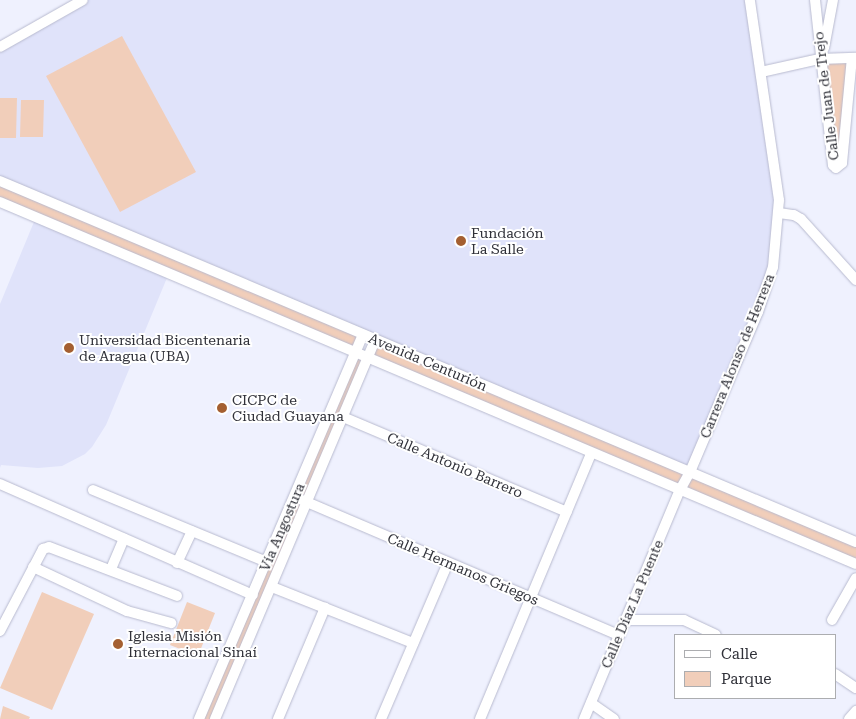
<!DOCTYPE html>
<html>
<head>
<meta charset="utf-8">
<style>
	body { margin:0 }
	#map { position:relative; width:856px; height:719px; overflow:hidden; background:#eff1fe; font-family:"Roboto Serif",serif }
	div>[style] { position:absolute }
	.built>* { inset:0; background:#e0e3fa }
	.green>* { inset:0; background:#f1ceba }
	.roads { filter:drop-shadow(0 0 1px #b8bacf) drop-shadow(0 0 1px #b8bacf) }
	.minor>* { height:10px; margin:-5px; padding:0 5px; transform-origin:5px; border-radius:5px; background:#fff }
	.dots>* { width:14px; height:14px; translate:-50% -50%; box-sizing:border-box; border:2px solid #fff; border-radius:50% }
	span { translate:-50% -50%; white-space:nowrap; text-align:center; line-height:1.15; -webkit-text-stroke:4px #fff; paint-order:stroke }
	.street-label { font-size:14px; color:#303139 }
	.poi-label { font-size:14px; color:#303139 }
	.left { translate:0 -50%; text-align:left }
	.legend { position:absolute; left:674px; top:634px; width:162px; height:65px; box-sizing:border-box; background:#fff; border:1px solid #acadb0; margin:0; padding:6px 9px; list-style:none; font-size:15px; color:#303139 }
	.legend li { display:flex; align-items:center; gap:10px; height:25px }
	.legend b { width:25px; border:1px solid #acadb0 }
</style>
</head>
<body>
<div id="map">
	<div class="built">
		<i style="clip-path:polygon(83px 0,750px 0,778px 182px,773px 267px,690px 472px,0 181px,0 47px)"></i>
		<i style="clip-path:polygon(36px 217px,169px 273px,106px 425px,92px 447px,85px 454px,62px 466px,38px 468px,1px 465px,0 468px,0 304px)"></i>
	</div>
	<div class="green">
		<i style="clip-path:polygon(122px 36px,196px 172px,120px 212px,46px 76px)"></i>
		<i style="clip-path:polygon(849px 57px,839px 167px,834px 167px,822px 58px)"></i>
		<i style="clip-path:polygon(0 98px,17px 98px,16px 138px,0 138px)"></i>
		<i style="clip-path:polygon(21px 100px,44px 100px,43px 137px,20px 137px)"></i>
		<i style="clip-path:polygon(0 181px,363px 335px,356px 352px,367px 358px,375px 340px,856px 542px,856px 564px,368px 358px,215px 719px,199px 719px,355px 353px,0 202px)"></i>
		<i style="clip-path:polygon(42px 592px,94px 614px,52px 710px,0 688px)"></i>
		<i style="clip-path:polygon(187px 602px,215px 613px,198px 656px,170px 645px)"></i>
		<i style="clip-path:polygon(3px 706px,30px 717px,29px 719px,0 719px)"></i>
	</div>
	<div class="roads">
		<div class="minor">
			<i style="left:815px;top:0;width:166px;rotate:83.8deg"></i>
			<i style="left:833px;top:165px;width:4px;rotate:45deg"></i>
			<i style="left:836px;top:168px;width:8px;rotate:-40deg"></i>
			<i style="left:842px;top:163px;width:105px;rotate:-84.6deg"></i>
			<i style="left:0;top:47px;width:95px;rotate:-29.5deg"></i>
			<i style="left:824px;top:48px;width:49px;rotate:-79.4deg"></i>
			<i style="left:761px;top:72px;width:59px;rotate:-12.6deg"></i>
			<i style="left:819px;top:59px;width:37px;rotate:-2deg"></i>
			<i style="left:0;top:181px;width:929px;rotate:22.87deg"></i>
			<i style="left:0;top:202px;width:929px;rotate:22.92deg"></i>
			<i style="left:779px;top:213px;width:15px;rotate:8deg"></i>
			<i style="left:794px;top:215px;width:8px;rotate:30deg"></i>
			<i style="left:801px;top:219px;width:82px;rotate:48deg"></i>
			<i style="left:343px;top:417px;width:243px;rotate:23deg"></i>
			<i style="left:0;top:484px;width:276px;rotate:23.7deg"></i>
			<i style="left:93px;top:490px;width:188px;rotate:22.5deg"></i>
			<i style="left:302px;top:500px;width:345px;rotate:23.1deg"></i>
			<i style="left:177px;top:563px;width:35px;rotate:-65deg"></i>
			<i style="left:33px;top:567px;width:104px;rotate:25.1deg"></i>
			<i style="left:127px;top:611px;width:46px;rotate:15.3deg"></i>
			<i style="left:111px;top:569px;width:33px;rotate:-67deg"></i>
			<i style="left:272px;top:587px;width:152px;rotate:21.7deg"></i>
			<i style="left:625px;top:620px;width:59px"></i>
			<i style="left:684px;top:620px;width:35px;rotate:25deg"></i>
			<i style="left:832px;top:620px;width:48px;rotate:-60.3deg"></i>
			<i style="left:0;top:631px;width:93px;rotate:-62.3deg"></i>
			<i style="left:43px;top:549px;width:6px;rotate:-18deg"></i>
			<i style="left:49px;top:547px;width:137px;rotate:20.9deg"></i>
			<i style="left:835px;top:674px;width:25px;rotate:34deg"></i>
			<i style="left:591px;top:703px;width:28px;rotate:35deg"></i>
			<i style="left:199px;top:719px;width:418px;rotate:-66.9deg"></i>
			<i style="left:215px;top:719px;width:411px;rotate:-67.1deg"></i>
			<i style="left:278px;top:719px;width:121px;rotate:-67.1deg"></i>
			<i style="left:381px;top:719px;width:170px;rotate:-66.8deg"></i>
			<i style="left:480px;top:719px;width:288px;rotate:-67.3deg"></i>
			<i style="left:584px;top:719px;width:248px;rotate:-67.3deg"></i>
			<i style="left:680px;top:490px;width:21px;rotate:-61deg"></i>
			<i style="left:690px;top:472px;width:174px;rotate:-67deg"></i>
			<i style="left:758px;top:312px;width:47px;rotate:-71.6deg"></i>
			<i style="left:773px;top:267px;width:67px;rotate:-84.9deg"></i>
			<i style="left:779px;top:200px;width:202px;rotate:-98.3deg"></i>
			<i style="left:849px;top:719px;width:11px;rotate:-49deg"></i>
		</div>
	</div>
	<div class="dots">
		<i style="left:461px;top:241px;background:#a45f31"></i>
		<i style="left:69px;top:348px;background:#a45f31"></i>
		<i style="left:222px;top:408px;background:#a45f31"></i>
		<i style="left:118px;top:644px;background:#a45f31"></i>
	</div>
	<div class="street-label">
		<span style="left:826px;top:96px;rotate:-97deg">Calle Juan de Trejo</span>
		<span style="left:737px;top:356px;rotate:-68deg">Carrera Alonso de Herrera</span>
		<span style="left:428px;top:362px;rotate:23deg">Avenida Centurión</span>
		<span style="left:455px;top:465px;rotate:23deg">Calle Antonio Barrero</span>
		<span style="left:282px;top:527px;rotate:-67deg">Vía Angostura</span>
		<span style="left:463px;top:569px;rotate:23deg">Calle Hermanos Griegos</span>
		<span style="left:632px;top:604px;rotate:-67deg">Calle Díaz La Puente</span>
	</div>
	<div class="poi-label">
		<span class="left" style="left:471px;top:241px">Fundación<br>La Salle</span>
		<span class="left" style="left:79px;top:348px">Universidad Bicentenaria<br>de Aragua (UBA)</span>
		<span class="left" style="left:232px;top:408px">CICPC de<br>Ciudad Guayana</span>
		<span class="left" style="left:128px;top:644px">Iglesia Misión<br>Internacional Sinaí</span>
	</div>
	<ul class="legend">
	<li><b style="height:6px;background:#fff"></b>Calle</li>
	<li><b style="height:14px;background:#f1ceba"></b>Parque</li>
	</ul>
</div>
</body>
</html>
